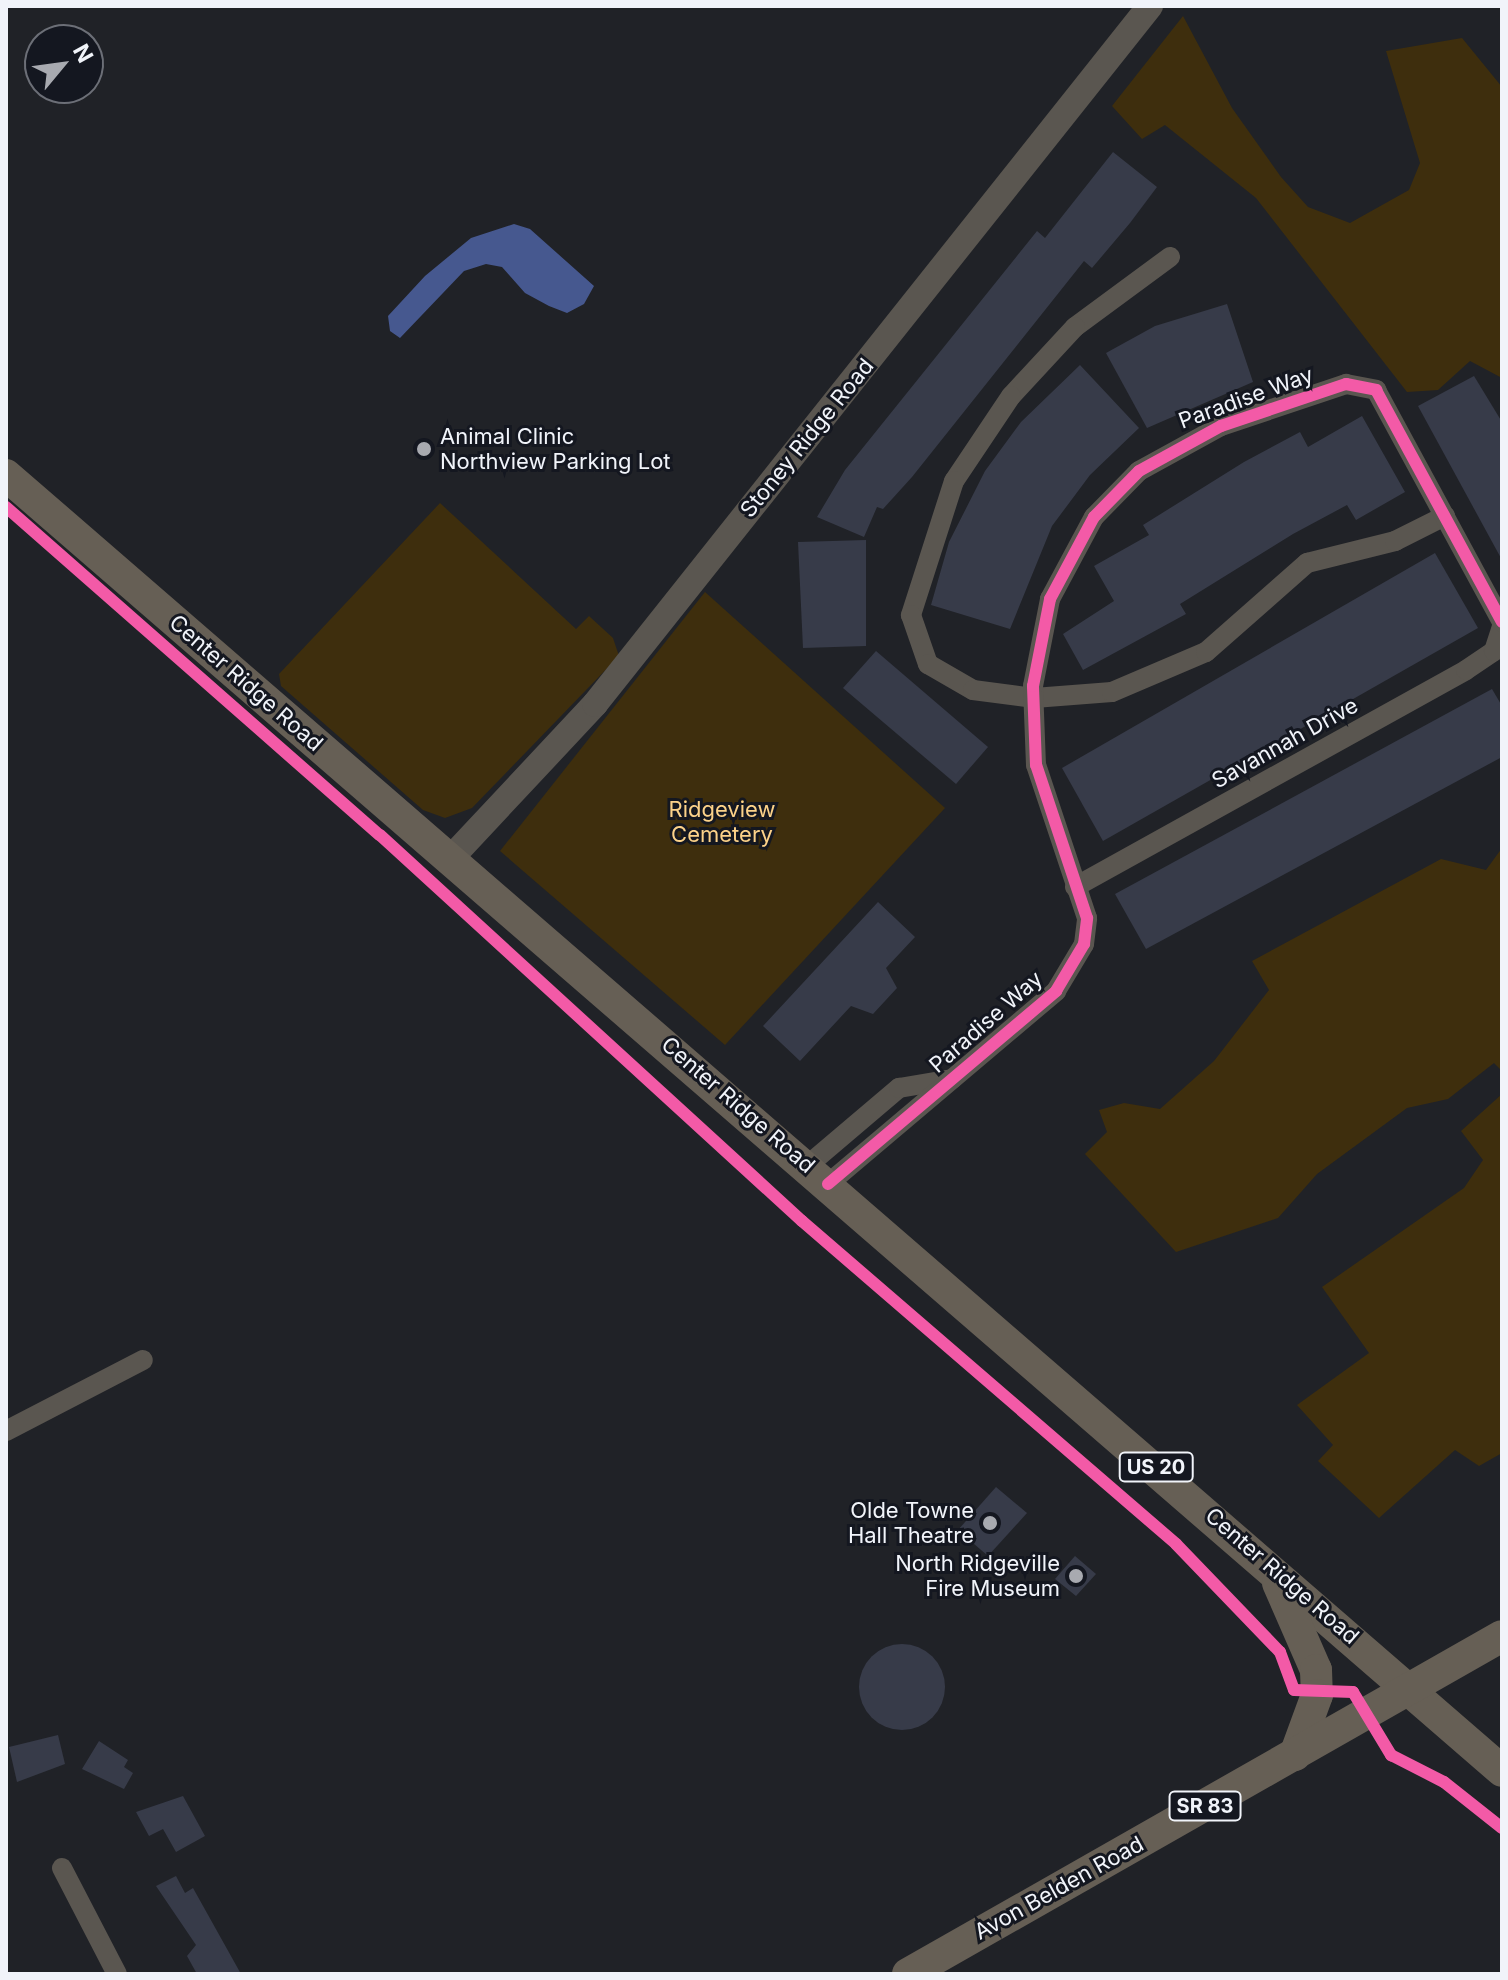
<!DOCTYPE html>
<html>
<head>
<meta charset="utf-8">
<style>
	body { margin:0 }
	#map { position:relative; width:1508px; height:1980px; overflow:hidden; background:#202227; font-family:Inter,sans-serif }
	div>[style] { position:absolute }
	.green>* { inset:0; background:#3e2e0d }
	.water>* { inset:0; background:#46588f }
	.building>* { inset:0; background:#373b49 }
	.round { border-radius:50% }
	.minor>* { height:20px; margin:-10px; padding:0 10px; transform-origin:10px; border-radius:10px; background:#5a5650 }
	.tertiary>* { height:26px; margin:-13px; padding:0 13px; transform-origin:13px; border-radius:13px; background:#5a5650 }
	.primary>* { height:32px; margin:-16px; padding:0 16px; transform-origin:16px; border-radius:16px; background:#665f55 }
	.cycleway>* { height:12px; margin:-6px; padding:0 6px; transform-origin:6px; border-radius:6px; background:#f35aa7 }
	.dots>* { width:22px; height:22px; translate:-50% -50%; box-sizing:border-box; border:4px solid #141720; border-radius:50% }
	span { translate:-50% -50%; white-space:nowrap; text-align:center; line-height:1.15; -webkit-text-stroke:6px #141720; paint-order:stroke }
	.shield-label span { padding:2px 6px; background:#141720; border:2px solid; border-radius:6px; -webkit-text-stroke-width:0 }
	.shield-label { font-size:20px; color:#f1f4fa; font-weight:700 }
	.street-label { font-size:22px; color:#f1f4fa }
	.poi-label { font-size:22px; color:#f1f4fa }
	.left { translate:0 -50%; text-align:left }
	.right { translate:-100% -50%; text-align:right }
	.park-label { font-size:22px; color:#fcd289 }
	.frame { position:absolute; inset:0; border:8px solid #f1f4fa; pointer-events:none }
	.north { position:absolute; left:24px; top:24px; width:80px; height:80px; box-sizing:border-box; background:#141720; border:2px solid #6c6f77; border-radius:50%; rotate:61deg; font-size:22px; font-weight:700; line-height:32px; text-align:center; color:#f1f4fa }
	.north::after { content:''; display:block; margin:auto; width:28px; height:36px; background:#a8aab0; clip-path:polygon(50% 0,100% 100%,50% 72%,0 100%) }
</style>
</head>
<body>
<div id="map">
	<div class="green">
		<i style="clip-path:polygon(1183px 16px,1232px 108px,1281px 177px,1308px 207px,1350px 223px,1409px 190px,1420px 163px,1386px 51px,1462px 38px,1502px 87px,1502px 378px,1470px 361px,1438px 390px,1407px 392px,1256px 198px,1165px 125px,1142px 139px,1112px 106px)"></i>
		<i style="clip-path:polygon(440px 503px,576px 629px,589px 616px,613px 638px,619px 656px,472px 808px,445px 818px,423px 810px,281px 686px,279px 674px)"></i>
		<i style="clip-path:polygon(705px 592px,945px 808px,725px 1045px,500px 851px)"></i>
		<i style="clip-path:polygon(1502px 848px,1502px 1071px,1494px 1063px,1448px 1099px,1407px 1108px,1317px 1174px,1278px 1218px,1176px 1252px,1085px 1154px,1107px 1132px,1099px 1110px,1124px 1103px,1160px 1109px,1214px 1061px,1269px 990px,1252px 961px,1441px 859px,1486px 870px)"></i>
		<i style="clip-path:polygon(1502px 1094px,1502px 1453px,1479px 1466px,1455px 1450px,1379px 1518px,1318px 1461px,1333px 1445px,1297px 1405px,1369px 1353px,1322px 1287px,1464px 1188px,1483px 1160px,1461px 1131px)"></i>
	</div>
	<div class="water">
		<i style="clip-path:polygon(514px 224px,530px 229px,594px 286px,584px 304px,567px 313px,549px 306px,525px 293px,502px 267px,486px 264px,464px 271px,400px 338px,390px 331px,388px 316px,425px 276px,471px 238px)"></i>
	</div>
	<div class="building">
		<i style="clip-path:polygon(1113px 152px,1157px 187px,1130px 223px,1092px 268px,1084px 261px,912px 477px,883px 509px,877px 507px,864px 537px,817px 517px,845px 470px,1037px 231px,1045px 238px)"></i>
		<i style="clip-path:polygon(1227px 304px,1253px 382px,1147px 428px,1106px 353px,1155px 326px)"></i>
		<i style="clip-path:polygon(1080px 365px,1139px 428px,1090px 475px,1052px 526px,1010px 629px,931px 605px,949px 542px,985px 471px,1021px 422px)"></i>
		<i style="clip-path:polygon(1474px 376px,1502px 422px,1502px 560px,1418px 406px)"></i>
		<i style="clip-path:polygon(1362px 416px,1405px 492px,1356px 520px,1347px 505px,1293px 534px,1180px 604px,1186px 614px,1083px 670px,1063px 634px,1114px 601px,1094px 566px,1149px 535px,1143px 525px,1244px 462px,1300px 432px,1308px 447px)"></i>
		<i style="clip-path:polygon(866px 540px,866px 646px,803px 648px,798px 542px)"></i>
		<i style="clip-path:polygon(1435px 553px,1478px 628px,1103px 841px,1062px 768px)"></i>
		<i style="clip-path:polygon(876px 651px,988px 747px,956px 784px,843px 688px)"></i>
		<i style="clip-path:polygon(1492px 689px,1502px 706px,1502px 757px,1146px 949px,1115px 894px)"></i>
		<i style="clip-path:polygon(878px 902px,915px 937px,886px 968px,897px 988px,873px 1014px,851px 1006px,800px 1061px,763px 1026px)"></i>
		<i style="clip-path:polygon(996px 1487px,1027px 1513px,988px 1556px,958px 1530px)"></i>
		<i style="clip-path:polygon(1075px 1556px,1096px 1574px,1076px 1596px,1055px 1579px)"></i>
		<i class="round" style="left:859px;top:1644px;width:86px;height:86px"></i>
		<i style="clip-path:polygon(58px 1735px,65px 1764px,17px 1782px,9px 1747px)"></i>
		<i style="clip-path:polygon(99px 1741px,128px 1760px,124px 1767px,133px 1773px,124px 1789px,82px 1769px)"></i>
		<i style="clip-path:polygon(183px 1796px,205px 1836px,176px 1852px,163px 1829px,149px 1836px,136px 1812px)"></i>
		<i style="clip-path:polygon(176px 1876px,185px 1893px,193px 1888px,241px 1974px,197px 1974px,187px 1956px,196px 1945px,156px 1886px)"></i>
	</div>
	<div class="minor">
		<i style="left:1170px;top:257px;width:118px;rotate:143.6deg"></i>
		<i style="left:1075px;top:327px;width:94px;rotate:132.8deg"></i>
		<i style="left:1011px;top:396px;width:102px;rotate:123.8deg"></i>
		<i style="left:954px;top:481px;width:141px;rotate:107.8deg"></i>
		<i style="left:911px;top:615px;width:52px;rotate:70.9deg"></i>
		<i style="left:928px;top:664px;width:52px;rotate:30deg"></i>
		<i style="left:973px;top:690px;width:62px;rotate:7.5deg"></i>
		<i style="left:1034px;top:698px;width:78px;rotate:-4.4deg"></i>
		<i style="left:1112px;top:692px;width:102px;rotate:-23.1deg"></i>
		<i style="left:1206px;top:652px;width:135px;rotate:-41.4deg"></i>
		<i style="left:1307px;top:563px;width:91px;rotate:-14deg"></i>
		<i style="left:1395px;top:541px;width:56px;rotate:-26.6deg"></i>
		<i style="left:1075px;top:887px;width:447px;rotate:-29deg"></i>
		<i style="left:1466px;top:670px;width:34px;rotate:-34deg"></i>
		<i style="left:1494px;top:651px;width:26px;rotate:-72deg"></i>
		<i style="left:807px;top:1166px;width:121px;rotate:-40.3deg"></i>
		<i style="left:899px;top:1088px;width:54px;rotate:-9.6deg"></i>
		<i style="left:828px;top:1184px;width:299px;rotate:-40.2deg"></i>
		<i style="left:1056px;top:991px;width:55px;rotate:-59.2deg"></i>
		<i style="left:1084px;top:944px;width:26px;rotate:-83deg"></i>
		<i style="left:1087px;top:918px;width:161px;rotate:-108.4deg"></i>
		<i style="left:1036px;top:765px;width:79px;rotate:-92.2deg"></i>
		<i style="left:1033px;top:686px;width:89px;rotate:-78.9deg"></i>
		<i style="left:1050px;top:599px;width:93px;rotate:-61.8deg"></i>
		<i style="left:1094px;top:517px;width:64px;rotate:-45.6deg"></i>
		<i style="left:1139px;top:471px;width:94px;rotate:-28.8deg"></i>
		<i style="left:1221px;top:426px;width:132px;rotate:-18.6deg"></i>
		<i style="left:1346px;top:384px;width:31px;rotate:11deg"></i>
		<i style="left:1376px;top:390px;width:264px;rotate:61.5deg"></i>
		<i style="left:6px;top:1431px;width:154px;rotate:-27.4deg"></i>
		<i style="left:62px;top:1868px;width:119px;rotate:62.6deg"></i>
	</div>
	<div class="tertiary">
		<i style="left:451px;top:858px;width:211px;rotate:-46.9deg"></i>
		<i style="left:595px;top:704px;width:892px;rotate:-51.51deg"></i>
	</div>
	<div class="primary">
		<i style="left:6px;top:475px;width:1979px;rotate:40.9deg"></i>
		<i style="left:1278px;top:1583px;width:95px;rotate:66.4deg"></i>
		<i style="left:1316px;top:1670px;width:25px;rotate:88deg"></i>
		<i style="left:1317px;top:1695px;width:64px;rotate:110.1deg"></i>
		<i style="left:908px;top:1974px;width:683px;rotate:-29.64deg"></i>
	</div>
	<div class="cycleway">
		<i style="left:6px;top:507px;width:497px;rotate:41.3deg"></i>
		<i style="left:380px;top:835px;width:572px;rotate:42.45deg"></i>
		<i style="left:802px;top:1221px;width:494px;rotate:40.8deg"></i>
		<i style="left:1176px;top:1544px;width:150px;rotate:46.1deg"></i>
		<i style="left:1280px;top:1652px;width:40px;rotate:69.8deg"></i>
		<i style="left:1294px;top:1690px;width:59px;rotate:1.9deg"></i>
		<i style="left:1353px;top:1692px;width:74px;rotate:58.9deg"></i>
		<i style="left:1391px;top:1755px;width:59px;rotate:27deg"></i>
		<i style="left:1444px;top:1782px;width:74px;rotate:38.4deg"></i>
		<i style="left:828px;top:1184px;width:299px;rotate:-40.2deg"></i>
		<i style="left:1056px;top:991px;width:55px;rotate:-59.2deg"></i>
		<i style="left:1084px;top:944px;width:26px;rotate:-83deg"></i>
		<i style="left:1087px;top:918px;width:161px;rotate:-108.4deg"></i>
		<i style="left:1036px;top:765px;width:79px;rotate:-92.2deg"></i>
		<i style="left:1033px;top:686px;width:89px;rotate:-78.9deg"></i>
		<i style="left:1050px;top:599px;width:93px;rotate:-61.8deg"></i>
		<i style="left:1094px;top:517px;width:64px;rotate:-45.6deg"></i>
		<i style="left:1139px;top:471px;width:94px;rotate:-28.8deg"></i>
		<i style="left:1221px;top:426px;width:132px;rotate:-18.6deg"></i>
		<i style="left:1346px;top:384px;width:31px;rotate:11deg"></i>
		<i style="left:1376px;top:390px;width:264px;rotate:61.5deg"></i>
	</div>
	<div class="dots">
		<i style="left:424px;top:449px;background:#a8aab0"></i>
		<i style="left:990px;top:1523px;background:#a8aab0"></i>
		<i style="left:1076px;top:1576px;background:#a8aab0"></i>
	</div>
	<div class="shield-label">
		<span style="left:1156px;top:1467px">US 20</span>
		<span style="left:1205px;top:1806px">SR 83</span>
	</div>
	<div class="street-label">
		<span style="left:1246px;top:398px;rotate:-20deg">Paradise Way</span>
		<span style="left:807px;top:438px;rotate:-51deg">Stoney Ridge Road</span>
		<span style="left:246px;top:683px;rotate:41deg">Center Ridge Road</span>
		<span style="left:1285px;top:743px;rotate:-29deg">Savannah Drive</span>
		<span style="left:986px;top:1022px;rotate:-41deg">Paradise Way</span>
		<span style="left:738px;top:1105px;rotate:41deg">Center Ridge Road</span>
		<span style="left:1282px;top:1576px;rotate:41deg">Center Ridge Road</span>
		<span style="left:1059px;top:1888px;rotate:-29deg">Avon Belden Road</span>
	</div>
	<div class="poi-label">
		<span class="left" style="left:440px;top:449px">Animal Clinic<br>Northview Parking Lot</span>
		<span class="right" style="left:974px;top:1523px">Olde Towne<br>Hall Theatre</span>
		<span class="right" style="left:1060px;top:1576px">North Ridgeville<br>Fire Museum</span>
	</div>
	<div class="park-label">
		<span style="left:722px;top:822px">Ridgeview<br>Cemetery</span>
	</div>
	<div class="frame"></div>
	<div class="north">N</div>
</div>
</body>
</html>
